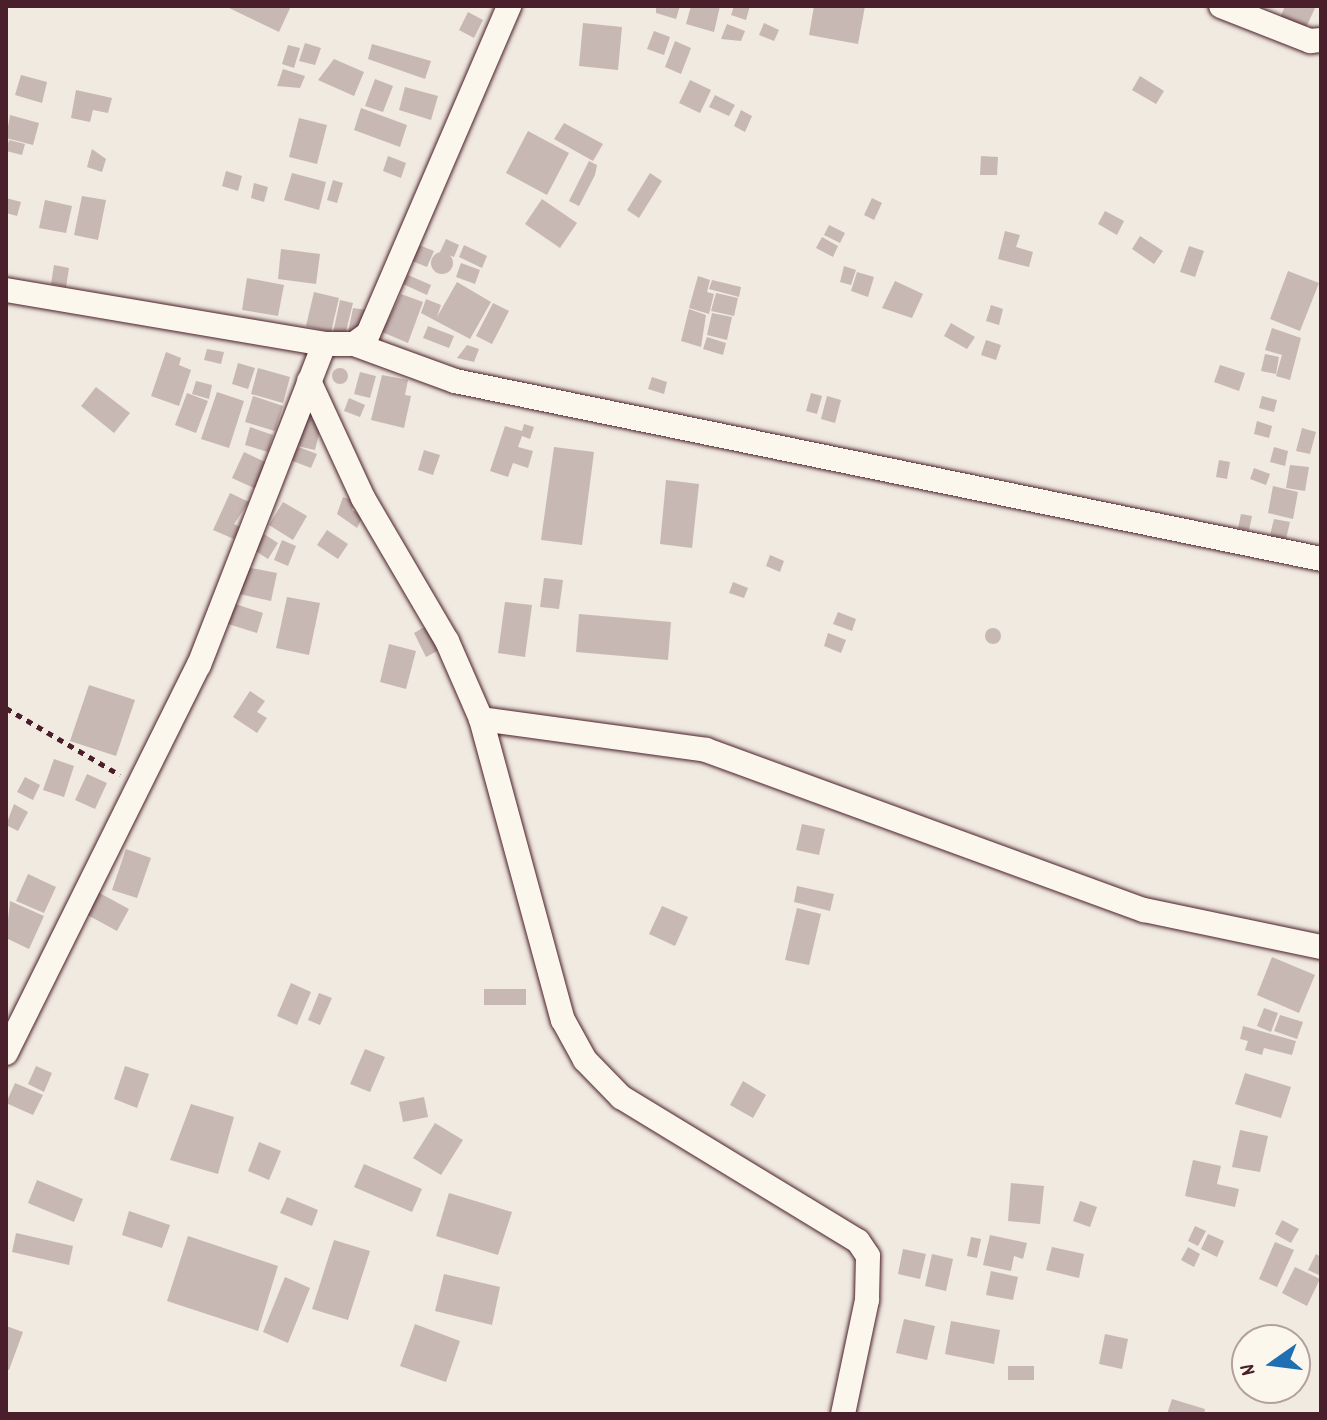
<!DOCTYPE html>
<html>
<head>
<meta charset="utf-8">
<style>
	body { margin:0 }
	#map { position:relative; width:1327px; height:1420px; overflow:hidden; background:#f0eae0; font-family:Dekko,sans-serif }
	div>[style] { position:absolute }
	.building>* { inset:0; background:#c8b8b3 }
	.round { border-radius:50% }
	.path>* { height:5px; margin-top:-2.5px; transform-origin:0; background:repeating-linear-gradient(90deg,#4a1f2b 0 6px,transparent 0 12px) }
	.roads { filter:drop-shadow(0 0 2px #4a1f2b) drop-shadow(0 0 2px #4a1f2b) }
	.street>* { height:24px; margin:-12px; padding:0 12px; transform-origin:12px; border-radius:12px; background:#fbf7ec }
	span { translate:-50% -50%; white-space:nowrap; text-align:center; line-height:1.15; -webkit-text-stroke:6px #fbf7ec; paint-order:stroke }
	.frame { position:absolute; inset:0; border:8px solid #4a1f2b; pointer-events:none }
	.north { position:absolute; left:1231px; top:1324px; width:80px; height:80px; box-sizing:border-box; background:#fbf7ec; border:2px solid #b4a19f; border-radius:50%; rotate:256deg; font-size:22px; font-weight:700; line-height:32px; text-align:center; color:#4a1f2b }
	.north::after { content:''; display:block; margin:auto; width:28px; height:36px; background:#1f6fb2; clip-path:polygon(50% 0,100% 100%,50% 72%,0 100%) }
</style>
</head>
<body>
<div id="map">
	<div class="building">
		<i style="clip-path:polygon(225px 6px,291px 6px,279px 32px)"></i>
		<i style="clip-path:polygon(656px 6px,680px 6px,676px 19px,656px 13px)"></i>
		<i style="clip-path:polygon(691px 6px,720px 6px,714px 32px,686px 24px)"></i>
		<i style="clip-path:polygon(734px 6px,750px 6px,746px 20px,731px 15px)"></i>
		<i style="clip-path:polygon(814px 6px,865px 6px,858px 44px,809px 35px)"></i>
		<i style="clip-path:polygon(1285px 6px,1316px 6px,1303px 34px,1278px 23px)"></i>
		<i style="clip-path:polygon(468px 12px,483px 20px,474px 38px,459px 30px)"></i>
		<i style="clip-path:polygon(583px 23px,622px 27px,618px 70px,579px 66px)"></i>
		<i style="clip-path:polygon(764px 23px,779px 30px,774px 41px,759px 35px)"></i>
		<i style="clip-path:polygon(727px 24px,745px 31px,741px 41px,721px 39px)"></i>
		<i style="clip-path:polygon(654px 31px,670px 37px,664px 55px,647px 49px)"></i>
		<i style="clip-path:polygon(675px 41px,691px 48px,681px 74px,665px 67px)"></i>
		<i style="clip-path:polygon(305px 43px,321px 48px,315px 65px,299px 61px)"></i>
		<i style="clip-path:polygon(372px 44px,431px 61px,425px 79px,368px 59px)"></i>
		<i style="clip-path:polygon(288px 45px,300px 48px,294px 68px,282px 64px)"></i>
		<i style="clip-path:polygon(334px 59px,364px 72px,354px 96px,318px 80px)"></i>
		<i style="clip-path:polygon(283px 69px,305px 76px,300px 88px,277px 86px)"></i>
		<i style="clip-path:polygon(21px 75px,47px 82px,42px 103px,15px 95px)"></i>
		<i style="clip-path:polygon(1140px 76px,1164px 91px,1156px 104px,1132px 90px)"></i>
		<i style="clip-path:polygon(375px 79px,393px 86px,383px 112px,365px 106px)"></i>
		<i style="clip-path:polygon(690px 80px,711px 90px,700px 113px,679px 103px)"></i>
		<i style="clip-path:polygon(405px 87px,438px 96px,431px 120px,399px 110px)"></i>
		<i style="clip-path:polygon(76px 90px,112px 98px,108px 113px,93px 110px,90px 122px,71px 118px)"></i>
		<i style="clip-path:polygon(715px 95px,735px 105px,729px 116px,709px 107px)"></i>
		<i style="clip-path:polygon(361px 108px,407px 125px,400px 147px,354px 130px)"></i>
		<i style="clip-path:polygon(741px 110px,752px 116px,745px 132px,734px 126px)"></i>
		<i style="clip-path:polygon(10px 115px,39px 123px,33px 145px,6px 138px)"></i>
		<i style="clip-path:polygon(299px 118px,327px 125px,317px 164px,289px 157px)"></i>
		<i style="clip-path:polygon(564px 123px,603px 144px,593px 161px,554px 139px)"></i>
		<i style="clip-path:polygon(528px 131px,569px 153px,547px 195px,506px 173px)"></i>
		<i style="clip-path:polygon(9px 140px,25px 144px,22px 155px,6px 151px)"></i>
		<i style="clip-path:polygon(92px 149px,106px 159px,102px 172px,87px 167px)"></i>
		<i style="clip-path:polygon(388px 156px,406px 163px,401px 178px,383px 171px)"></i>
		<i style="clip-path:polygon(981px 156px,998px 157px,997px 175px,980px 175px)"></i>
		<i style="clip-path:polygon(589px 161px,597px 165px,595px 175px,579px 206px,569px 201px)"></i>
		<i style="clip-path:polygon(226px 171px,242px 176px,238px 191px,222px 186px)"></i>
		<i style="clip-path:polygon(292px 173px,326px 182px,319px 210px,284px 200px)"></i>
		<i style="clip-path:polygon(650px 173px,662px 181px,639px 218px,627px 210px)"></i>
		<i style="clip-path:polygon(333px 180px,343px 183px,337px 203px,327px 200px)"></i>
		<i style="clip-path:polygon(254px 183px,268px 187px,264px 202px,251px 198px)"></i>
		<i style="clip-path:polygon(82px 196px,106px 200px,98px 240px,74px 235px)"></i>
		<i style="clip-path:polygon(6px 198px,21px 202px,17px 216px,6px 213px)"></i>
		<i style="clip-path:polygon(872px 198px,882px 203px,874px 220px,864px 215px)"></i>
		<i style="clip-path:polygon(542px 199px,577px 223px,560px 248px,525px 224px)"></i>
		<i style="clip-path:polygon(45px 200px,72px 206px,66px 233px,39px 228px)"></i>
		<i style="clip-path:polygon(1105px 211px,1124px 221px,1117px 235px,1098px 224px)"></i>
		<i style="clip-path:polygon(829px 225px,845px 233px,840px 243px,824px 235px)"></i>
		<i style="clip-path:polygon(1005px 231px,1020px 235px,1016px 247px,1033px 252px,1029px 267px,998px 259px)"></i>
		<i style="clip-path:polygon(1140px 236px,1163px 251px,1154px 264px,1132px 249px)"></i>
		<i style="clip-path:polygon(822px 237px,838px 246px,833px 257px,816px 248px)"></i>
		<i style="clip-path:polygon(446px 239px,459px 245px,454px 257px,440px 252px)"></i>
		<i style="clip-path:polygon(419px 245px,434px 251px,427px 267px,412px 261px)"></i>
		<i style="clip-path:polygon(464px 245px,487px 256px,482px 268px,459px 257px)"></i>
		<i style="clip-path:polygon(1189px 246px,1204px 251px,1195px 277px,1180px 272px)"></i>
		<i style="clip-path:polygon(281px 249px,320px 254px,316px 284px,278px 279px)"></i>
		<i class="round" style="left:431px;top:252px;width:22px;height:22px"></i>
		<i style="clip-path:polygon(461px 263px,480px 270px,475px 284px,456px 277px)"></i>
		<i style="clip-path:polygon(54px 265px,69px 268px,66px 287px,51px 284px)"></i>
		<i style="clip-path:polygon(844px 266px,856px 270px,851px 285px,840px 282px)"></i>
		<i style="clip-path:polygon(1288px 271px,1319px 283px,1300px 331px,1270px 319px)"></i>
		<i style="clip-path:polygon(857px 272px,874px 277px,868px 297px,851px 291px)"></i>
		<i style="clip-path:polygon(408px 275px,431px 285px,427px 295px,403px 284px)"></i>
		<i style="clip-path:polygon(698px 276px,710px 280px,707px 292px,714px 294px,709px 314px,689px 308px)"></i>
		<i style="clip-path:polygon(247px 278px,284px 285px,278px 316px,242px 310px)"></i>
		<i style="clip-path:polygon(712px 280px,741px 287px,739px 297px,709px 289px)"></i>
		<i style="clip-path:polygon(895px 281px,923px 294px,912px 318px,882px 308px)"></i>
		<i style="clip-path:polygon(457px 282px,491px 302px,470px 339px,421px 313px,426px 299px,441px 305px,437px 317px)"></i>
		<i style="clip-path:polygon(314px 292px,339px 298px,331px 332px,306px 326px)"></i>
		<i style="clip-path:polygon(716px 293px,738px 298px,734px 316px,711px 311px)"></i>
		<i style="clip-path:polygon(401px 294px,423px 302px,408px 343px,382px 332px)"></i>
		<i style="clip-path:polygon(340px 300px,353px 303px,345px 335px,333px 333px)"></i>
		<i style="clip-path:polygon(493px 303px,509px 311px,492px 344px,476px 336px)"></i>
		<i style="clip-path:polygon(991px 305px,1003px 309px,999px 325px,986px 321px)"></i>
		<i style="clip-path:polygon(353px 308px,367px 310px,361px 336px,348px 333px)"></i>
		<i style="clip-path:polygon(689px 309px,706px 315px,701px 347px,681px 341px)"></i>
		<i style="clip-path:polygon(712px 313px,732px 317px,727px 340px,707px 335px)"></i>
		<i style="clip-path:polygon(951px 323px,975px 337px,967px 349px,944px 336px)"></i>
		<i style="clip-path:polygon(428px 326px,454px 336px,449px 348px,423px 338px)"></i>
		<i style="clip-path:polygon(1272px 328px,1301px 338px,1290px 380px,1276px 376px,1282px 355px,1265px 350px)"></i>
		<i style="clip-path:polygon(707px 337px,726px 343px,723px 355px,703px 349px)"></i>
		<i style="clip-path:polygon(986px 340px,1001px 345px,996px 360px,981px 355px)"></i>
		<i style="clip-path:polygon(467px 345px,479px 349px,474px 362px,457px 358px)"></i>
		<i style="clip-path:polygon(207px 349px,224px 352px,221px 364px,204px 360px)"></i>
		<i style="clip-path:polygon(166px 352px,181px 358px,179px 365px,191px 370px,179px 406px,151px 396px)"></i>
		<i style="clip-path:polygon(1265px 354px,1279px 357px,1276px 374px,1261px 371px)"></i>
		<i style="clip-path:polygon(238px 363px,255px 368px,248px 389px,232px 384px)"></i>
		<i style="clip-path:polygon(1220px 365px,1245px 373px,1239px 391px,1214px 382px)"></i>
		<i class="round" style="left:332px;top:368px;width:16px;height:16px"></i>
		<i style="clip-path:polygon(258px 368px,290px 377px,283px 403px,251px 394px)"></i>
		<i style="clip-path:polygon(360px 372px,376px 376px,370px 398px,354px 394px)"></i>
		<i style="clip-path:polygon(382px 375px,408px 380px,405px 395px,411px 396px,404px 428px,371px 420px)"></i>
		<i style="clip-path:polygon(652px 377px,667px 382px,664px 394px,648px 389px)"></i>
		<i style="clip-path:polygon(196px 381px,212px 385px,209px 399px,192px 394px)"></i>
		<i style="clip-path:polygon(96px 387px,130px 413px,114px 433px,81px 406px)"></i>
		<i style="clip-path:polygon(217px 392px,244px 401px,229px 448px,201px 439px)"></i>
		<i style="clip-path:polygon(187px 393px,208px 401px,196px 433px,175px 425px)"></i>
		<i style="clip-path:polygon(811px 393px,822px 396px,817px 414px,806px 411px)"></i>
		<i style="clip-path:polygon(253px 396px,283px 406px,275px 431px,245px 422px)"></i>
		<i style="clip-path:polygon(827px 396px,841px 400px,835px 423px,821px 419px)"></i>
		<i style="clip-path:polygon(1262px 396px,1277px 400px,1274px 412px,1259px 408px)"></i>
		<i style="clip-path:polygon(349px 398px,365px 405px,360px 417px,344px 411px)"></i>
		<i style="clip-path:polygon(304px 417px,322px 422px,315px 450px,297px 446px)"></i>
		<i style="clip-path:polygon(1257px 421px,1272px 426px,1269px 438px,1254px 434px)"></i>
		<i style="clip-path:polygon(524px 424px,534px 427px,530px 439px,522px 436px,518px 447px,533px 451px,528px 468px,513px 463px,508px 477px,490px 471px,505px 426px,522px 431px)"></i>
		<i style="clip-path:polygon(250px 427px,273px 435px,268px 452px,245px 445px)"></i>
		<i style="clip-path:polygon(1302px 428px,1316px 432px,1310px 454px,1296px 451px)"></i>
		<i style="clip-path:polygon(296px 446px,317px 454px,311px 468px,290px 460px)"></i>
		<i style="clip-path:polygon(554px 447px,594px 452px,582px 545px,541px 540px)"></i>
		<i style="clip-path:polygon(1274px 447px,1288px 451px,1285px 466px,1270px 462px)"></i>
		<i style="clip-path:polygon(424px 450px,440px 455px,433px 475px,418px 470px)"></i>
		<i style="clip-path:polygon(244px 452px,267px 463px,256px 489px,232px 478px)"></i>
		<i style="clip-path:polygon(1219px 460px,1230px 462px,1227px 479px,1216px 477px)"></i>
		<i style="clip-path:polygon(1290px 465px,1309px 467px,1305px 491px,1286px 488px)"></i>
		<i style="clip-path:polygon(1254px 468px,1270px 474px,1266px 485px,1250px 479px)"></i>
		<i style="clip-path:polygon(666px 480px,699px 484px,692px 548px,660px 544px)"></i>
		<i style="clip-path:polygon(1273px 486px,1298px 492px,1293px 519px,1268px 513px)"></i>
		<i style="clip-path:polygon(230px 493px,249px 502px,234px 524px,240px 527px,234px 539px,213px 530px)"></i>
		<i style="clip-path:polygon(343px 497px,355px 501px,352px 510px,363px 516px,357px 528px,337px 514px)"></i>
		<i style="clip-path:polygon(283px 502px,307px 516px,293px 540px,269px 525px)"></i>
		<i style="clip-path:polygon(1241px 514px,1252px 516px,1249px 530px,1238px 528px)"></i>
		<i style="clip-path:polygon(1274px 519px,1290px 522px,1286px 539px,1270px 535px)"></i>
		<i style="clip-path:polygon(327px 530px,348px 544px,338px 559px,317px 545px)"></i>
		<i style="clip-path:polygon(264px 534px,278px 543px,268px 559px,254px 550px)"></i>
		<i style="clip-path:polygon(282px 540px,296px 546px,288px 566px,274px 560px)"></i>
		<i style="clip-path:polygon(770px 555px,784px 561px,780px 572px,766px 566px)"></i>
		<i style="clip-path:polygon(241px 566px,277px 573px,271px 601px,235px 593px)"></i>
		<i style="clip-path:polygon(544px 578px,563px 580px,559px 609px,540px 607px)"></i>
		<i style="clip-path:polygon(733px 582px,748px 588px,744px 598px,729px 593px)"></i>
		<i style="clip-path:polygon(287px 597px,320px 603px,309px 655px,276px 648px)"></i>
		<i style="clip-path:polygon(229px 602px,263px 613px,257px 633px,222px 622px)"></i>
		<i style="clip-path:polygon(505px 602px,532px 605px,525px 657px,498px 653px)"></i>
		<i style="clip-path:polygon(838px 612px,856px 619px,852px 631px,833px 624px)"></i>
		<i style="clip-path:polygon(579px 614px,671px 622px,668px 660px,576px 652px)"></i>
		<i style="clip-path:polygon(426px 626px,439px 650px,426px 657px,414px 633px)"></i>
		<i class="round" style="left:985px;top:628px;width:16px;height:16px"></i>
		<i style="clip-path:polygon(828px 633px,846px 640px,841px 653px,824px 646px)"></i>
		<i style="clip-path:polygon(389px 644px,416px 651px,406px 689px,380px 682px)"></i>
		<i style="clip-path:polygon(89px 685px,135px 700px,116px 756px,70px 741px)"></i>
		<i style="clip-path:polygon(250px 691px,265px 701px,257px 712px,267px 718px,257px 733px,233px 717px)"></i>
		<i style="clip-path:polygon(54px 759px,74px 766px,64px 797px,43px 790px)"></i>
		<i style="clip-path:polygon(87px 774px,107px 783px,95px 809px,75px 800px)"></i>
		<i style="clip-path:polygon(25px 777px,40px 785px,33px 800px,17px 792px)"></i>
		<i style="clip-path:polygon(14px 804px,28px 812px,18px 831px,6px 825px)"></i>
		<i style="clip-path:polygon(802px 824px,825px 829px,819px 855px,796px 850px)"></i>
		<i style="clip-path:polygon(126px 849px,151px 858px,137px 898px,112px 890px)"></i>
		<i style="clip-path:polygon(28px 874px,56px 887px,44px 913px,16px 901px)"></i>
		<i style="clip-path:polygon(797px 886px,834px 894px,830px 911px,794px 902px)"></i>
		<i style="clip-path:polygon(94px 890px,129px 909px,117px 931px,82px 912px)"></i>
		<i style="clip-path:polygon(10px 901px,44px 916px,29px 949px,6px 938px)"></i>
		<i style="clip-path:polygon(662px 906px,688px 917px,675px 946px,649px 934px)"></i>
		<i style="clip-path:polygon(797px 908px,821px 914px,809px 965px,785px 960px)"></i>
		<i style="clip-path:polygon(1272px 957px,1315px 975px,1299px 1013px,1257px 995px)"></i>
		<i style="clip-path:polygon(291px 983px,311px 992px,297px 1025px,277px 1016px)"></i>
		<i style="clip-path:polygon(484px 989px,526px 989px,526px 1005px,484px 1005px)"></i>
		<i style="clip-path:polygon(319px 993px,332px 998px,320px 1025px,308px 1020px)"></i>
		<i style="clip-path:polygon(1264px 1008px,1278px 1013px,1271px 1032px,1257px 1026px)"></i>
		<i style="clip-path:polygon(1280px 1015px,1303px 1022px,1297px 1039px,1274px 1031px)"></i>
		<i style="clip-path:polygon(1243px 1026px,1296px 1041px,1292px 1055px,1264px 1048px,1262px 1055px,1245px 1050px,1248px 1041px,1240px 1039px)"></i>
		<i style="clip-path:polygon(365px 1049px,385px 1057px,370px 1092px,350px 1084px)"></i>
		<i style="clip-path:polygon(36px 1066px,52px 1073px,44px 1092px,28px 1084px)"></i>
		<i style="clip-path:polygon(125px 1066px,149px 1074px,137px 1108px,114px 1099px)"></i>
		<i style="clip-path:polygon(1245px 1073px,1291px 1087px,1281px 1118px,1235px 1104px)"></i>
		<i style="clip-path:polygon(743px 1081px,766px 1095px,753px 1118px,730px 1105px)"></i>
		<i style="clip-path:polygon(15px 1083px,43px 1095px,33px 1115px,6px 1103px)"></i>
		<i style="clip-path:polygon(424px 1097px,428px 1117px,403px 1122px,399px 1102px)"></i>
		<i style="clip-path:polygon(191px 1104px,234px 1117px,218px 1174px,170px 1160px)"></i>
		<i style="clip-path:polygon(435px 1123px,463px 1140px,441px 1175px,413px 1158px)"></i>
		<i style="clip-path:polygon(1240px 1130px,1268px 1136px,1260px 1172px,1232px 1167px)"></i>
		<i style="clip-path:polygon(259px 1142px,281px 1151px,269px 1180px,248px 1171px)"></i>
		<i style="clip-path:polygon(1193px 1160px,1221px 1166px,1217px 1184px,1239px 1189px,1235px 1207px,1185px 1196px)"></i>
		<i style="clip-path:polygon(364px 1164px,422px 1189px,412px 1212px,354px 1187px)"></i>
		<i style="clip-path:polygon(37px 1180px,83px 1199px,74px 1222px,28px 1203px)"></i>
		<i style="clip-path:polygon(1011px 1183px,1044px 1186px,1040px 1224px,1008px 1221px)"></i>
		<i style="clip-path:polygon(449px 1193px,512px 1212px,498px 1255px,436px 1236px)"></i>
		<i style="clip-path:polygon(287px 1197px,318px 1210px,312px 1226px,280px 1213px)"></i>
		<i style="clip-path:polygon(1080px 1201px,1097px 1207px,1090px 1227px,1073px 1221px)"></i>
		<i style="clip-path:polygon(129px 1211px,170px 1225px,162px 1248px,122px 1235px)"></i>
		<i style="clip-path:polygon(1282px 1220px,1299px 1229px,1291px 1243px,1275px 1234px)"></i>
		<i style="clip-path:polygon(1195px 1226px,1206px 1231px,1198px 1246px,1188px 1241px)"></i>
		<i style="clip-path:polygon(16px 1233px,73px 1246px,69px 1265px,12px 1252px)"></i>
		<i style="clip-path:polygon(1208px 1234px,1224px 1241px,1217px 1257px,1201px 1249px)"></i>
		<i style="clip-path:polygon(990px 1235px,1027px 1243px,1023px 1259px,1014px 1256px,1011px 1271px,983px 1265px)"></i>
		<i style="clip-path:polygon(188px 1236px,278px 1266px,258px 1331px,167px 1301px)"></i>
		<i style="clip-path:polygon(971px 1237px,981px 1239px,977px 1258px,967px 1256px)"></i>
		<i style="clip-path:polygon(334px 1240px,370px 1251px,348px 1320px,312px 1309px)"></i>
		<i style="clip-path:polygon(1275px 1242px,1294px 1250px,1277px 1287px,1259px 1279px)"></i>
		<i style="clip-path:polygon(1052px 1247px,1084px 1254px,1079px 1278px,1046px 1270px)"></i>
		<i style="clip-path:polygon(1188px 1247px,1200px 1254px,1194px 1267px,1181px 1260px)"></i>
		<i style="clip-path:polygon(903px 1249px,926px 1254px,920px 1279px,898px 1274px)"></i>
		<i style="clip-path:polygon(932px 1254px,953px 1259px,946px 1291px,925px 1286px)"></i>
		<i style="clip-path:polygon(1316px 1254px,1321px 1257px,1321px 1276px,1308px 1270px)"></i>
		<i style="clip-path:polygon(1295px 1267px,1320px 1279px,1307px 1306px,1282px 1293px)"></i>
		<i style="clip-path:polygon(991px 1271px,1018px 1277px,1013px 1300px,986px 1295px)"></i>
		<i style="clip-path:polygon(444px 1274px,500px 1287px,492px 1325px,435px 1311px)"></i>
		<i style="clip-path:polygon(285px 1277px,310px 1288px,288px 1343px,263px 1332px)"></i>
		<i style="clip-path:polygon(904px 1319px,935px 1326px,927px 1360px,896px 1353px)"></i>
		<i style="clip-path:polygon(951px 1321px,1000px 1330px,994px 1364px,945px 1354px)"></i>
		<i style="clip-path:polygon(415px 1324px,460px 1341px,446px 1382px,400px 1366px)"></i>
		<i style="clip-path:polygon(6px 1326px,23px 1332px,9px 1370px,6px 1369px)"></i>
		<i style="clip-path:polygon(1105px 1334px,1128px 1339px,1122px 1369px,1099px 1364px)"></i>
		<i style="clip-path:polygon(1008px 1366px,1034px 1366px,1034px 1380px,1008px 1380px)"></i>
		<i style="clip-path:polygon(1172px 1399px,1205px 1409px,1204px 1414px,1167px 1414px)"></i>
	</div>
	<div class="path">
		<i style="left:6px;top:708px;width:132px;rotate:30.4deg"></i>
	</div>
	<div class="roads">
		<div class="street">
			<i style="left:1221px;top:6px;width:96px;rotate:21.5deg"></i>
			<i style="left:1310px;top:41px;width:11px;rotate:-5deg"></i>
			<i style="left:6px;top:290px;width:323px;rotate:9.6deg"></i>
			<i style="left:324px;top:344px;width:30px"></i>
			<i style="left:354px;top:344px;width:108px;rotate:20.1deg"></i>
			<i style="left:455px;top:381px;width:884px;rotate:11.61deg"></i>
			<i style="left:354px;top:344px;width:17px;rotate:-36deg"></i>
			<i style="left:368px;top:334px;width:357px;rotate:-66.7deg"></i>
			<i style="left:309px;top:381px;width:129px;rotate:65.2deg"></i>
			<i style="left:363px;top:498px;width:166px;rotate:59.6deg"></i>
			<i style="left:447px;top:641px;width:85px;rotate:66.4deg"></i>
			<i style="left:481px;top:719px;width:312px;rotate:74.8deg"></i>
			<i style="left:563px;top:1020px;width:46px;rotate:61.2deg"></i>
			<i style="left:585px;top:1060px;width:52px;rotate:45.8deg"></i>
			<i style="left:621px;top:1097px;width:277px;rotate:31.3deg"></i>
			<i style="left:858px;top:1241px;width:18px;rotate:56deg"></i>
			<i style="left:868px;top:1256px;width:44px;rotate:91.3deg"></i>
			<i style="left:867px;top:1300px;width:116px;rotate:101.9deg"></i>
			<i style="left:481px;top:719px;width:227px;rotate:7.8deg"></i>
			<i style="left:706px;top:750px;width:466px;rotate:20.1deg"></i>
			<i style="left:1144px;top:910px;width:181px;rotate:11.8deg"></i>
			<i style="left:6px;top:1053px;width:433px;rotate:-63.6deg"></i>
			<i style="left:199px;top:665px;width:344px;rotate:-68.7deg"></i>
		</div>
	</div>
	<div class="frame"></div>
	<div class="north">N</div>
</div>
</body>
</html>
